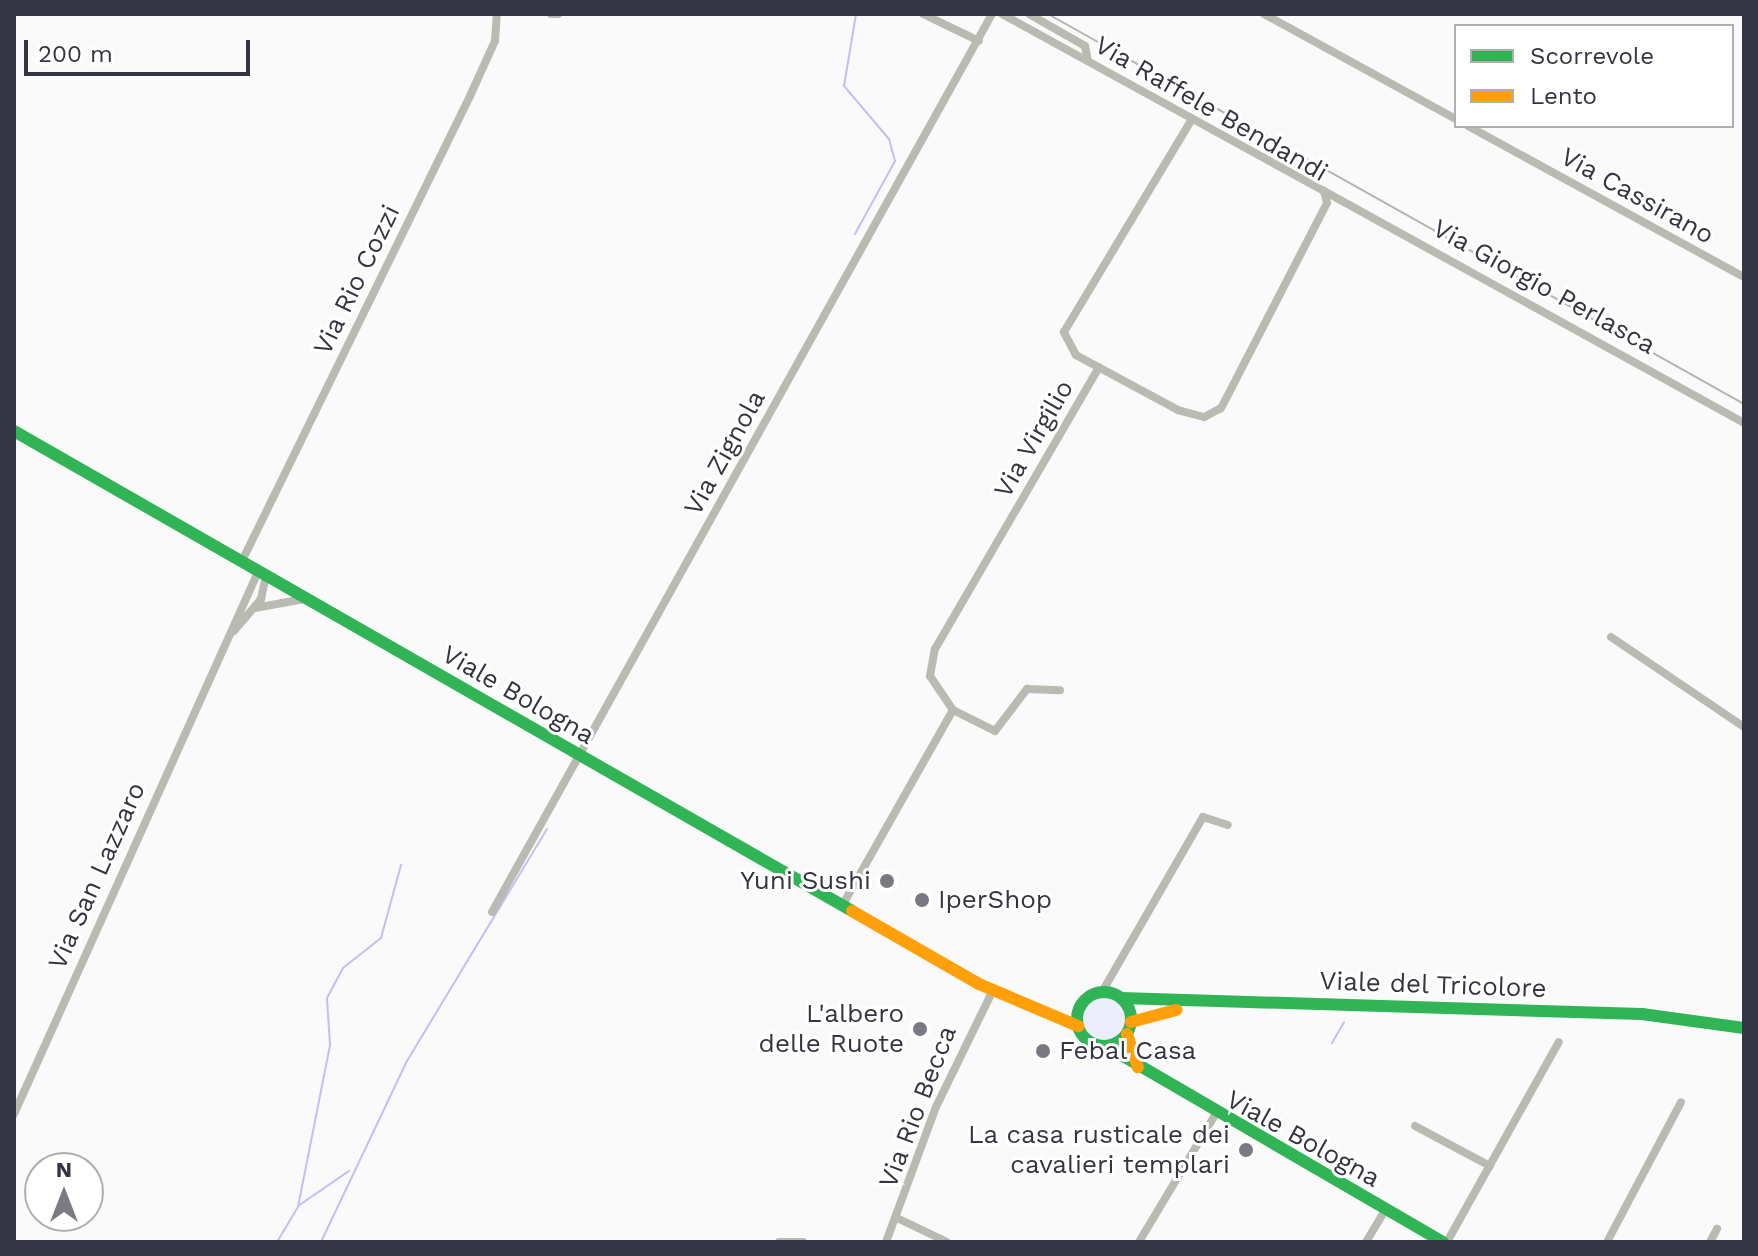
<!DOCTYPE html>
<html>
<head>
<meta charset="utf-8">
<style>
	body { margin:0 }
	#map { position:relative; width:1758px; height:1256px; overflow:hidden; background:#fafafa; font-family:"Work Sans",sans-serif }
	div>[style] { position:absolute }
	.green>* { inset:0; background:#edeefb }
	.round { border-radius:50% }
	.stream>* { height:2px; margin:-1px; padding:0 1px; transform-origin:1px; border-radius:1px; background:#bfc0f5 }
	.street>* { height:8px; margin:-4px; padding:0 4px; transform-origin:4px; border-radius:4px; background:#b9bbb2 }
	.fast>* { height:12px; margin:-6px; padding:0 6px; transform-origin:6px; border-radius:6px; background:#30b455 }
	.fast>.ring { margin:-6px; padding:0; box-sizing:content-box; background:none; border:12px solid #30b455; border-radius:50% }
	.slow>* { height:12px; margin:-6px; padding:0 6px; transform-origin:6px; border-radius:6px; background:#ff9f0a }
	.rail>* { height:2px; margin:-1px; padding:0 1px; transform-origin:1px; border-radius:1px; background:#b4b4b0 }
	.dots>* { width:22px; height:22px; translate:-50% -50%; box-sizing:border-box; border:4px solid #fff; border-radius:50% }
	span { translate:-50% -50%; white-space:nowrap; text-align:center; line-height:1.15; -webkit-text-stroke:6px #fff; paint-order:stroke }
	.street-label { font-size:26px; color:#343542 }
	.poi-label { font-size:26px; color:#343542 }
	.right { translate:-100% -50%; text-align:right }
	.left { translate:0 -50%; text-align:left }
	.frame { position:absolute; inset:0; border:16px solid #343542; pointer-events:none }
	.legend { position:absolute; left:1454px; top:24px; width:280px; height:104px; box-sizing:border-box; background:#fff; border:2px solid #aeaeb3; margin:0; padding:10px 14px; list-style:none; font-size:24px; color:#343542 }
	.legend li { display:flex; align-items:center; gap:16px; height:40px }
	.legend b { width:40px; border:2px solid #aeaeb3 }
	.north { position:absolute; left:24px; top:1152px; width:80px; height:80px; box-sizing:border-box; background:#fff; border:2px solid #aeaeb3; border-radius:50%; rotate:0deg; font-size:22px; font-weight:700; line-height:32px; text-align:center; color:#343542 }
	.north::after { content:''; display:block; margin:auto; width:28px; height:36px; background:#797a82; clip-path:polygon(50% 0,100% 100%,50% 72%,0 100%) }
	.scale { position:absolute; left:24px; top:40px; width:226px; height:36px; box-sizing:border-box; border:4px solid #343542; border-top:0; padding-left:10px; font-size:24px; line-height:28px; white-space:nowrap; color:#343542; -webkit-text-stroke:6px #fff; paint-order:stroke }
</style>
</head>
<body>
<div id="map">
	<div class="green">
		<i class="round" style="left:1082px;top:997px;width:44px;height:44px"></i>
	</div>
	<div class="stream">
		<i style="left:855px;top:234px;width:83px;rotate:-61.3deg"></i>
		<i style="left:895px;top:161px;width:23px;rotate:-105deg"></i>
		<i style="left:889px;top:139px;width:70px;rotate:-130.3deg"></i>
		<i style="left:844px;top:86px;width:73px;rotate:-80.5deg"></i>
		<i style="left:1332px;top:1043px;width:24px;rotate:-60deg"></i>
		<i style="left:298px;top:1206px;width:62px;rotate:-34.5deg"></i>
		<i style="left:277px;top:1242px;width:41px;rotate:-59deg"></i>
		<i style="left:298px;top:1207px;width:165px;rotate:-78.8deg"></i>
		<i style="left:330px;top:1045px;width:47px;rotate:-93.7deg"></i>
		<i style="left:327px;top:998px;width:34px;rotate:-62deg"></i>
		<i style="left:343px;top:968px;width:48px;rotate:-38.3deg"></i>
		<i style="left:381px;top:938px;width:76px;rotate:-74.7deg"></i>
		<i style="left:321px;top:1242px;width:200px;rotate:-64.6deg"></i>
		<i style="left:407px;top:1061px;width:271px;rotate:-58.9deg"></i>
	</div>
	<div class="street">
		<i style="left:551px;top:14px;width:7px"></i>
		<i style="left:923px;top:14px;width:62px;rotate:25.7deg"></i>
		<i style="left:1002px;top:14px;width:367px;rotate:28.8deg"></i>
		<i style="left:1324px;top:191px;width:12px;rotate:76deg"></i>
		<i style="left:1327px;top:203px;width:231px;rotate:117.3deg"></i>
		<i style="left:1221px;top:408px;width:19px;rotate:152deg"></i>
		<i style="left:1204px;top:417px;width:27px;rotate:-165deg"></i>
		<i style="left:1178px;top:410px;width:116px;rotate:-151.7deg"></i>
		<i style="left:1076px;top:355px;width:26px;rotate:-118deg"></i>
		<i style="left:1064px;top:332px;width:249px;rotate:-59deg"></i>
		<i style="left:1029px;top:14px;width:64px;rotate:29.7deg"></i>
		<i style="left:1085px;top:46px;width:15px;rotate:79deg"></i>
		<i style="left:1264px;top:14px;width:219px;rotate:28.7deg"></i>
		<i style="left:1468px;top:126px;width:315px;rotate:28.7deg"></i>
		<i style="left:1324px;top:191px;width:480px;rotate:28.9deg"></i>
		<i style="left:242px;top:561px;width:518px;rotate:-63.88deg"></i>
		<i style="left:470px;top:96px;width:60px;rotate:-65.6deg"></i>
		<i style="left:495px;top:41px;width:27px;rotate:-86deg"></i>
		<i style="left:255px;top:608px;width:50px;rotate:-10.4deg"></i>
		<i style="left:234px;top:631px;width:42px;rotate:-49.8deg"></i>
		<i style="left:261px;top:599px;width:24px;rotate:-78deg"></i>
		<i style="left:1611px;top:637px;width:161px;rotate:34.1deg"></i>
		<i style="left:953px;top:710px;width:47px;rotate:26.6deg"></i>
		<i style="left:995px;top:731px;width:53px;rotate:-52.7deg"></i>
		<i style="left:1027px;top:689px;width:33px;rotate:2deg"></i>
		<i style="left:842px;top:906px;width:225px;rotate:-60.5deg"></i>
		<i style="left:953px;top:710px;width:41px;rotate:-124.1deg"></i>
		<i style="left:930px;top:676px;width:27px;rotate:-80deg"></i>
		<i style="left:935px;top:649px;width:326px;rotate:-59.8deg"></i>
		<i style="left:492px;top:912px;width:1028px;rotate:-60.89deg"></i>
		<i style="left:1102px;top:992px;width:202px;rotate:-60deg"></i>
		<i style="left:1203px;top:817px;width:26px;rotate:18deg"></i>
		<i style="left:14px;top:1114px;width:594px;rotate:-65.76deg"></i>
		<i style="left:1415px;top:1126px;width:85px;rotate:28.1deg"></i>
		<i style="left:897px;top:1218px;width:55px;rotate:25.6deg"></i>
		<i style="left:779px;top:1242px;width:24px"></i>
		<i style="left:886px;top:1242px;width:144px;rotate:-69.7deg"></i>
		<i style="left:936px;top:1107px;width:130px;rotate:-64deg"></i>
		<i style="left:1139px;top:1242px;width:148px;rotate:-59.1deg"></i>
		<i style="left:1366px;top:1242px;width:37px;rotate:-59deg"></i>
		<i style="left:1447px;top:1242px;width:229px;rotate:-60.8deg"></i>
		<i style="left:1607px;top:1242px;width:158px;rotate:-62.1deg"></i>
		<i style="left:1710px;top:1242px;width:15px;rotate:-62deg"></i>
	</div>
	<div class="fast">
		<i style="left:14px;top:431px;width:966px;rotate:29.8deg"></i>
		<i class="ring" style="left:1077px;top:992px;width:42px;height:42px"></i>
		<i style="left:1121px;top:998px;width:521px;rotate:1.76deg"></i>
		<i style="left:1642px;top:1014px;width:103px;rotate:7.8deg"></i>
		<i style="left:1106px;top:1046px;width:390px;rotate:30.2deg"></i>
	</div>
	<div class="slow">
		<i style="left:852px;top:911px;width:146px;rotate:29.9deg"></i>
		<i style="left:979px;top:984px;width:108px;rotate:23deg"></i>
		<i style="left:1131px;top:1022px;width:47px;rotate:-14.9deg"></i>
		<i style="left:1127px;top:1034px;width:35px;rotate:72deg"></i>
	</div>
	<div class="rail">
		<i style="left:1048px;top:14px;width:798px;rotate:29.26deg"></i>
	</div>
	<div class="dots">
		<i style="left:887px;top:881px;background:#797a82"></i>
		<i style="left:922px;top:900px;background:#797a82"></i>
		<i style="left:920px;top:1029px;background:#797a82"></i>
		<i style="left:1043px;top:1051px;background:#797a82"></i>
		<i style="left:1246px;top:1150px;background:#797a82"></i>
	</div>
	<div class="street-label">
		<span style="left:1211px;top:109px;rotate:30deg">Via Raffele Bendandi</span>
		<span style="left:1637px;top:196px;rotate:29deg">Via Cassirano</span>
		<span style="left:357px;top:280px;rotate:-64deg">Via Rio Cozzi</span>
		<span style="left:1544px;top:287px;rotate:29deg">Via Giorgio Perlasca</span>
		<span style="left:1034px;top:439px;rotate:-60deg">Via Virgilio</span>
		<span style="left:725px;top:453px;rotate:-61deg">Via Zignola</span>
		<span style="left:518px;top:695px;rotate:30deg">Viale Bologna</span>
		<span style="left:97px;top:876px;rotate:-66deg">Via San Lazzaro</span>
		<span style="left:1433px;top:985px;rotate:2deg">Viale del Tricolore</span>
		<span style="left:918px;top:1107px;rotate:-69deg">Via Rio Becca</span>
		<span style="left:1303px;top:1139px;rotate:29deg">Viale Bologna</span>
	</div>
	<div class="poi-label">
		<span class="right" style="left:871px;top:881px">Yuni Sushi</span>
		<span class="left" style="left:938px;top:900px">IperShop</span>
		<span class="right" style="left:904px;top:1029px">L'albero<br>delle Ruote</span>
		<span class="left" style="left:1059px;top:1051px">Febal Casa</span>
		<span class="right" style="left:1230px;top:1150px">La casa rusticale dei<br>cavalieri templari</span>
	</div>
	<div class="frame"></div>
	<ul class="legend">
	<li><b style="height:10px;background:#30b455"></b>Scorrevole</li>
	<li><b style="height:10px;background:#ff9f0a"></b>Lento</li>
	</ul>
	<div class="north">N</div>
	<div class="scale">200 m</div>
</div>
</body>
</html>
